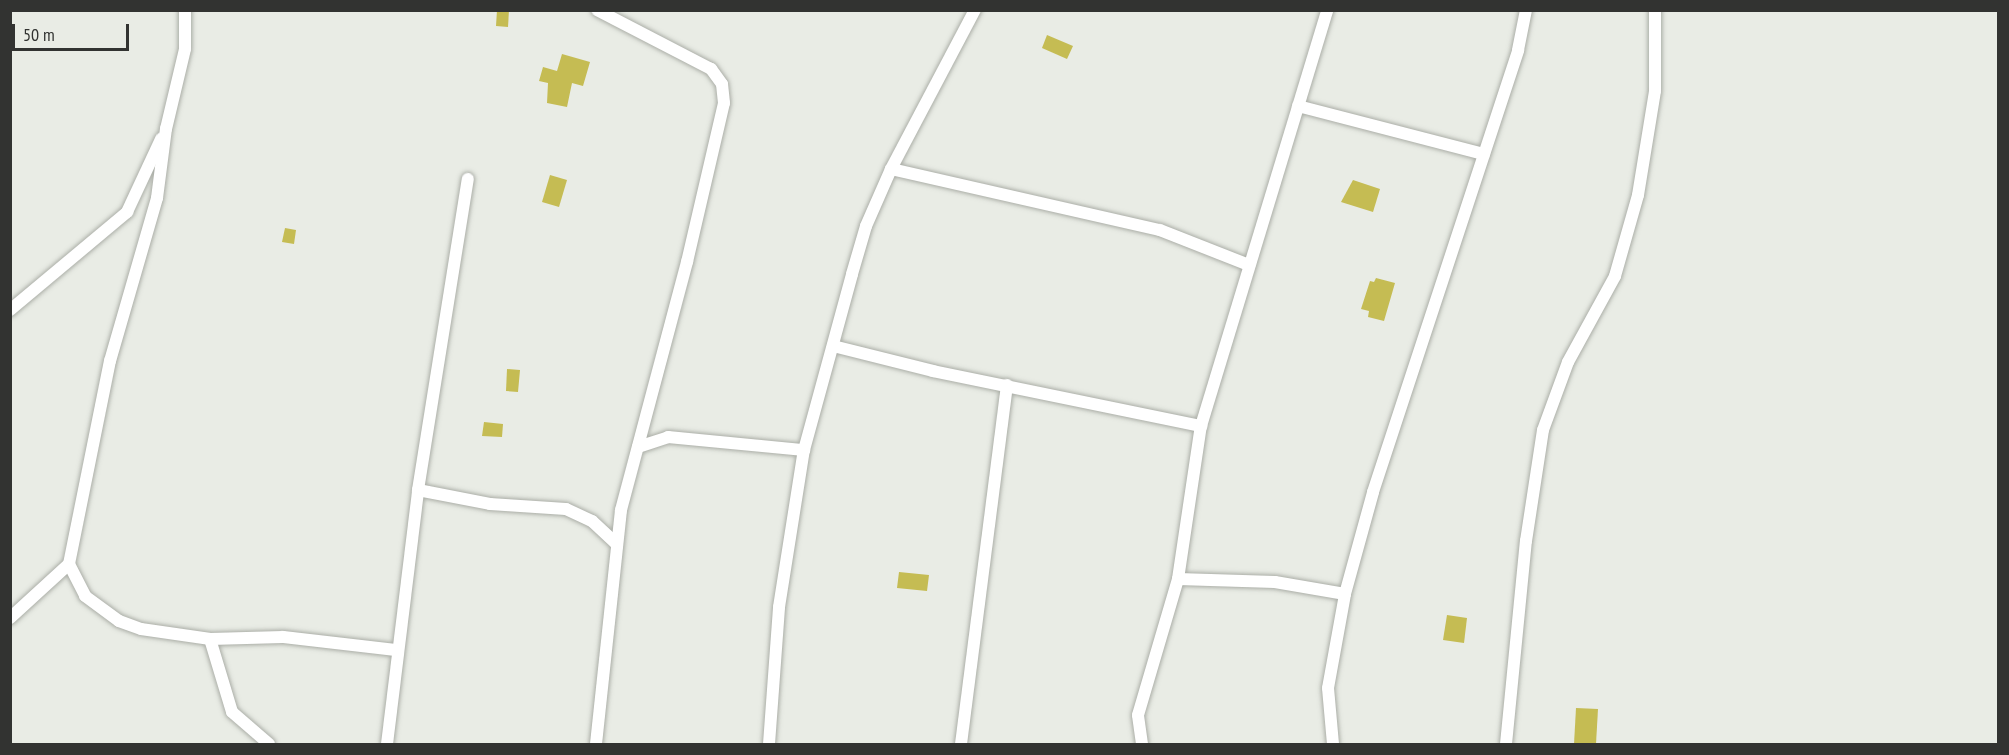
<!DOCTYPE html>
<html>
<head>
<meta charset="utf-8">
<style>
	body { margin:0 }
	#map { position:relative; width:2009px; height:755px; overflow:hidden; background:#e9ece5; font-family:"PT Sans Narrow",sans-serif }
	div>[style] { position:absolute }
	.building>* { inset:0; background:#c5bc53 }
	.roads { filter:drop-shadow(0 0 2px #abaea7) drop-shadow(0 0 2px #abaea7) }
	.street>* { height:12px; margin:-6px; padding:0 6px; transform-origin:6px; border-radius:6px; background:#fff }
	span { translate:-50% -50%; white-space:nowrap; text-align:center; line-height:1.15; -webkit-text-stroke:4.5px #e9ece5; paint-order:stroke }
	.frame { position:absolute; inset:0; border:12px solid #323331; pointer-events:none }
	.scale { position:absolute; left:12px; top:24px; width:117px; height:27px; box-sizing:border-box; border:3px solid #323331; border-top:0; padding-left:8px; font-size:18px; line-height:21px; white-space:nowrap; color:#323331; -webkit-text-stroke:4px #e9ece5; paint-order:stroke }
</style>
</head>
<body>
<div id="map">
	<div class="building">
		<i style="clip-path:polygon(497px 10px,509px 10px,508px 27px,496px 26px)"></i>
		<i style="clip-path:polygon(1047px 35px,1073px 46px,1067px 59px,1042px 48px)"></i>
		<i style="clip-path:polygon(562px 54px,590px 62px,583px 86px,572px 83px,567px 107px,547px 103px,548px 83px,539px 81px,543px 67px,557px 71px)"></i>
		<i style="clip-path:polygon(550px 175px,567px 180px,559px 207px,542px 202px)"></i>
		<i style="clip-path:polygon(1353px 180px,1380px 189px,1373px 212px,1341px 202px)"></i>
		<i style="clip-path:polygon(285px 228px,296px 230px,294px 244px,282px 242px)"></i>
		<i style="clip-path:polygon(1376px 278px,1395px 283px,1384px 321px,1368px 317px,1369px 311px,1361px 309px,1370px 281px,1374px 282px)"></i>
		<i style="clip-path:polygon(507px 369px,520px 370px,518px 392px,506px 391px)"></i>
		<i style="clip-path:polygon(484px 422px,503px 424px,502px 437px,482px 436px)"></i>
		<i style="clip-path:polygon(899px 572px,929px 575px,927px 591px,897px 588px)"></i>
		<i style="clip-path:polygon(1447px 615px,1467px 618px,1464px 643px,1443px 640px)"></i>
		<i style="clip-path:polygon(1576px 708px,1598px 709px,1596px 744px,1574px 744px)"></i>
	</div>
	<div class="roads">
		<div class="street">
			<i style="left:1298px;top:106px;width:192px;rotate:14.5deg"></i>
			<i style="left:891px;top:169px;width:276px;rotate:12.8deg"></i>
			<i style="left:1160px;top:230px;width:96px;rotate:21.5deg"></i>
			<i style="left:10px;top:310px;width:153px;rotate:-39.9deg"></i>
			<i style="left:127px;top:212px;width:81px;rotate:-65deg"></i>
			<i style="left:833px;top:346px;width:103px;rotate:14deg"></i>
			<i style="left:933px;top:371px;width:274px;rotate:11.6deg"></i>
			<i style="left:638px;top:447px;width:32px;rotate:-18deg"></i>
			<i style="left:668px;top:437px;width:137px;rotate:5.5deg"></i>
			<i style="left:418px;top:490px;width:73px;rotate:11deg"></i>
			<i style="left:490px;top:504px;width:76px;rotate:3.8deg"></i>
			<i style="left:566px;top:509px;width:29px;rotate:25deg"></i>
			<i style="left:592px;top:521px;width:33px;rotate:43deg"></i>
			<i style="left:69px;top:564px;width:36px;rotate:63deg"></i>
			<i style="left:85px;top:596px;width:42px;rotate:36.3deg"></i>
			<i style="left:119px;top:621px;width:23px;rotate:20deg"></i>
			<i style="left:141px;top:629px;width:70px;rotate:8.2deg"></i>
			<i style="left:210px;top:639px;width:73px;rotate:-1.6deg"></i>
			<i style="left:283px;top:637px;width:114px;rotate:6.6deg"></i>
			<i style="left:1178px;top:579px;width:97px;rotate:1.8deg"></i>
			<i style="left:1275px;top:582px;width:71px;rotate:9.7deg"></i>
			<i style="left:10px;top:618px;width:80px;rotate:-42.5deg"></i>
			<i style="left:69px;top:564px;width:207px;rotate:-78.6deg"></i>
			<i style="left:110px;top:361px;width:170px;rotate:-73.9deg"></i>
			<i style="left:157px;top:198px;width:70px;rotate:-82.6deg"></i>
			<i style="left:166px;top:129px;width:82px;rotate:-76.6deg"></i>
			<i style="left:185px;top:49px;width:39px;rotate:-90deg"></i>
			<i style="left:210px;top:639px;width:76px;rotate:73.2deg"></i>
			<i style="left:232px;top:712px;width:49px;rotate:40.9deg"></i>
			<i style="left:387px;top:744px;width:256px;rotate:-83deg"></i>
			<i style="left:418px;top:490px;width:315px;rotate:-80.9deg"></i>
			<i style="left:596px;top:744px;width:235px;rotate:-83.9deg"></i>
			<i style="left:621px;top:510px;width:257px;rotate:-75.1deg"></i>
			<i style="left:687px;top:262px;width:163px;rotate:-76.9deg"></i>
			<i style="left:724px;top:103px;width:19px;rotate:-96deg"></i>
			<i style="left:722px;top:84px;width:19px;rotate:-126deg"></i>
			<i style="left:711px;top:69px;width:128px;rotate:-152.6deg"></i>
			<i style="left:769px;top:744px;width:137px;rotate:-85.8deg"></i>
			<i style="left:779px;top:607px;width:159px;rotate:-81deg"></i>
			<i style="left:804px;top:450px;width:182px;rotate:-74.7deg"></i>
			<i style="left:852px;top:274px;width:50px;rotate:-73.7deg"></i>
			<i style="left:866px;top:226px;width:62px;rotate:-66.3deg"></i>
			<i style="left:891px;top:169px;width:180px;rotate:-62.2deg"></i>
			<i style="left:961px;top:744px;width:362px;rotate:-82.7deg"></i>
			<i style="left:1142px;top:744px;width:29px;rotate:-98deg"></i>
			<i style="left:1138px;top:715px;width:142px;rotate:-73.6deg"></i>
			<i style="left:1178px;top:579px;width:155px;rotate:-81.5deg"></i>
			<i style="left:1201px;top:426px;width:435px;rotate:-73.1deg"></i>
			<i style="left:1333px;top:744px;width:56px;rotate:-95.1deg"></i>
			<i style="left:1328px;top:688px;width:96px;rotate:-79.7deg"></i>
			<i style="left:1345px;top:594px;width:106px;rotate:-74.6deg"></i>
			<i style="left:1373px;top:492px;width:465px;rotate:-71.8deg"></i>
			<i style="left:1518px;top:50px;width:41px;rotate:-78.7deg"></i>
			<i style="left:1506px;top:744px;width:204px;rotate:-84.4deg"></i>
			<i style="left:1526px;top:541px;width:112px;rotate:-81.3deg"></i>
			<i style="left:1543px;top:430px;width:72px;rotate:-69.8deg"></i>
			<i style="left:1568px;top:362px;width:98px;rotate:-61.3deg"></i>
			<i style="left:1615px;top:276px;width:84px;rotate:-74.1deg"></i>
			<i style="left:1638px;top:195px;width:105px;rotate:-80.7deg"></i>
			<i style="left:1655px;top:91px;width:81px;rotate:-90deg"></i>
		</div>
	</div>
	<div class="frame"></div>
	<div class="scale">50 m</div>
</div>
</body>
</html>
